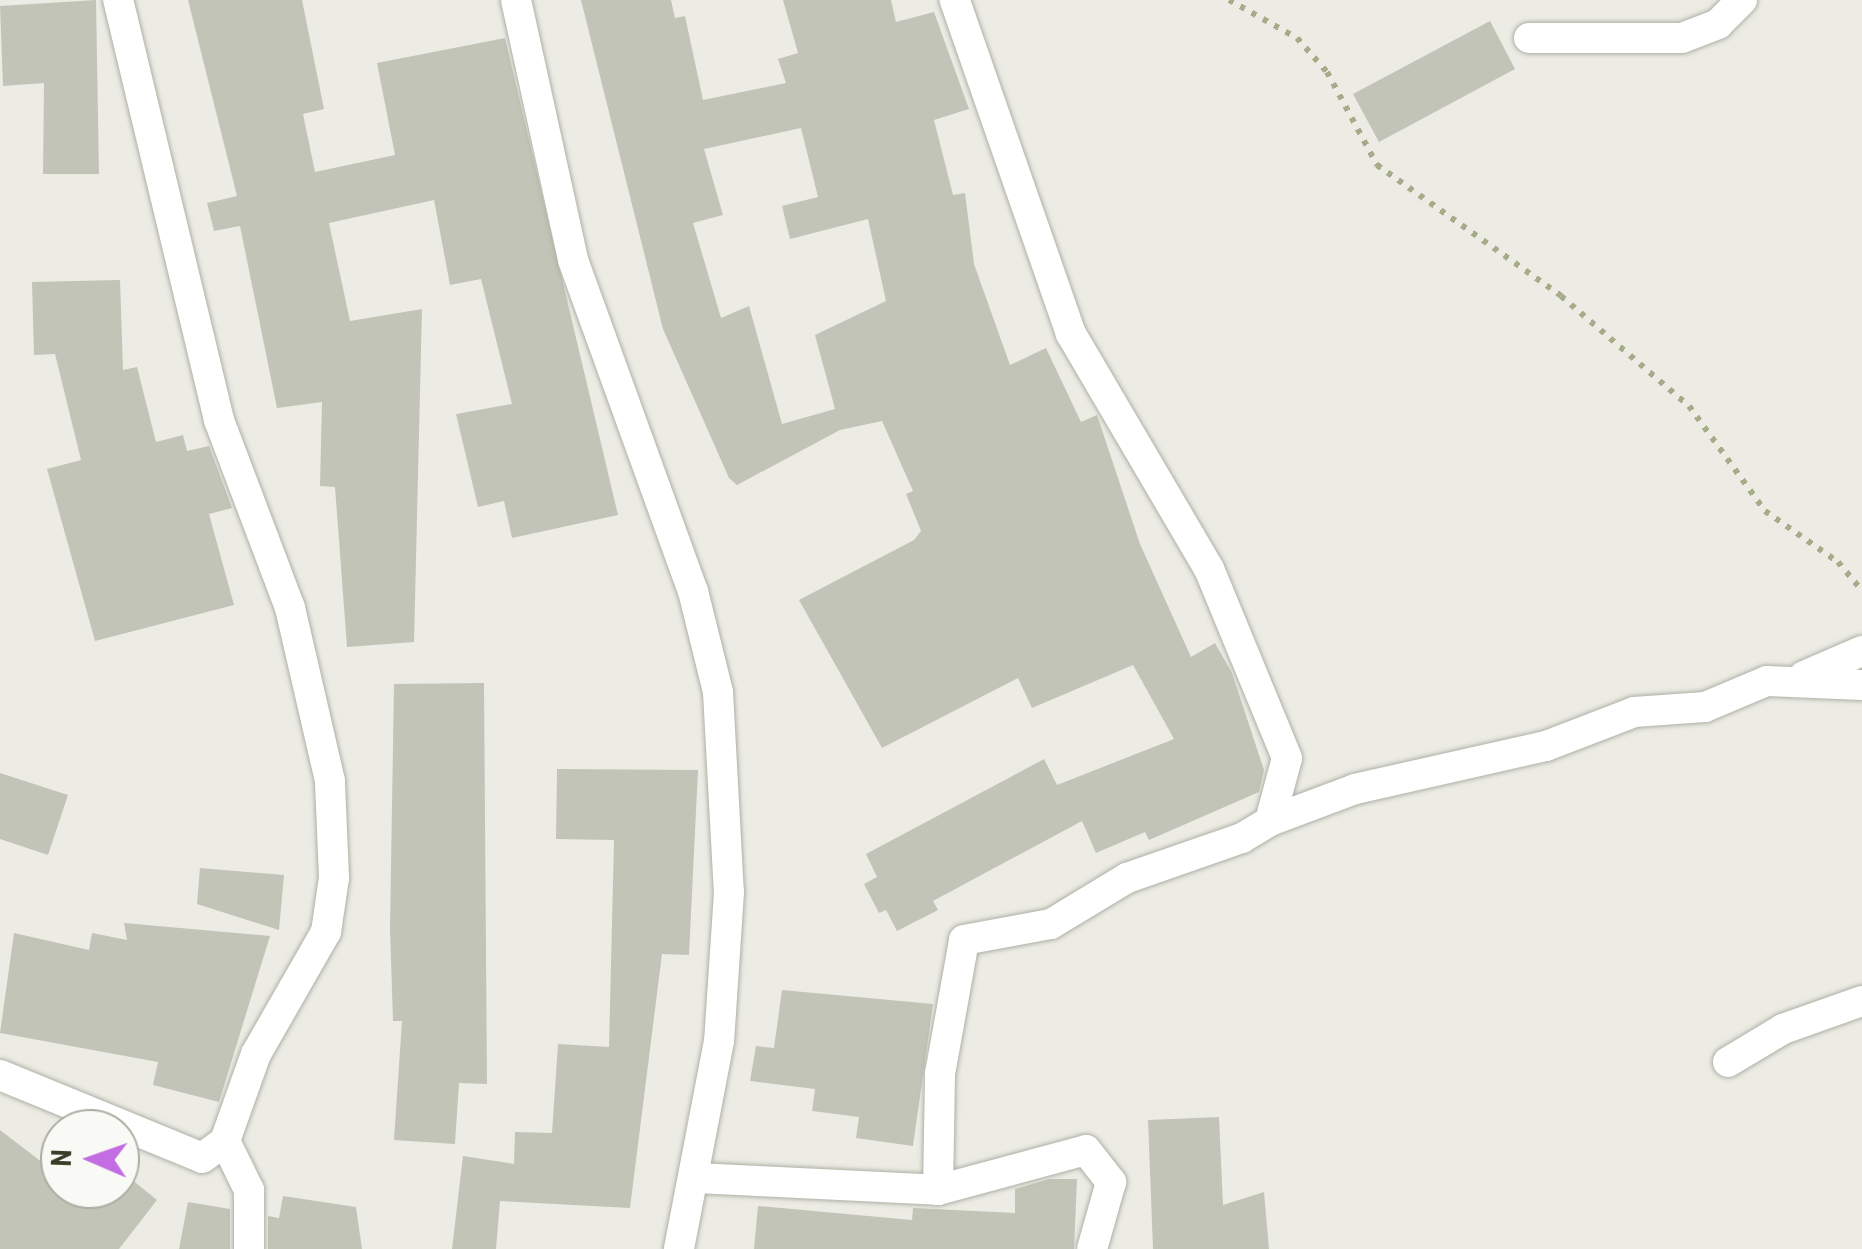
<!DOCTYPE html>
<html>
<head>
<meta charset="utf-8">
<style>
	body { margin:0 }
	#map { position:relative; width:1862px; height:1249px; overflow:hidden; background:#ecece5; font-family:"Roboto Condensed",sans-serif }
	div>[style] { position:absolute }
	.building>* { inset:0; background:#c2c4b7 }
	.path>* { height:6px; margin-top:-3px; transform-origin:0; background:repeating-linear-gradient(90deg,#a6ac89 0 5px,transparent 0 13px) }
	.roads { filter:drop-shadow(0 0 2px #aeb0a4) drop-shadow(0 0 2px #aeb0a4) }
	.minor>* { height:30px; margin:-15px; padding:0 15px; transform-origin:15px; border-radius:15px; background:#fff }
	span { translate:-50% -50%; white-space:nowrap; text-align:center; line-height:1.15; -webkit-text-stroke:8px #f9f9f5; paint-order:stroke }
	.north { position:absolute; left:40px; top:1109px; width:100px; height:100px; box-sizing:border-box; background:#f9f9f5; border:2px solid #abada2; border-radius:50%; rotate:272deg; font-size:28px; font-weight:700; line-height:40px; text-align:center; color:#373c26 }
	.north::after { content:''; display:block; margin:auto; width:35px; height:45px; background:#c36de2; clip-path:polygon(50% 0,100% 100%,50% 72%,0 100%) }
</style>
</head>
<body>
<div id="map">
	<div class="building">
		<i style="clip-path:polygon(96px 0,99px 174px,43px 174px,44px 83px,3px 86px,0 6px)"></i>
		<i style="clip-path:polygon(188px 0,302px 0,324px 109px,303px 114px,315px 172px,395px 155px,377px 63px,505px 38px,618px 515px,512px 538px,504px 501px,478px 507px,456px 414px,512px 404px,481px 279px,450px 285px,434px 200px,329px 223px,350px 321px,422px 309px,414px 642px,347px 647px,335px 487px,320px 486px,322px 402px,277px 408px,240px 226px,214px 231px,207px 203px,237px 196px)"></i>
		<i style="clip-path:polygon(evenodd,581px 0,671px 0,675px 18px,685px 16px,703px 100px,786px 83px,778px 59px,798px 53px,783px 0,891px 0,896px 22px,934px 12px,969px 109px,934px 120px,953px 195px,965px 193px,974px 264px,1010px 365px,1046px 348px,1081px 422px,1097px 415px,1140px 544px,1191px 657px,1215px 643px,1232px 673px,1264px 770px,1259px 792px,1149px 840px,1145px 832px,1096px 853px,1082px 821px,933px 901px,938px 910px,897px 931px,886px 910px,879px 913px,864px 884px,877px 877px,866px 854px,1044px 759px,1057px 785px,1174px 739px,1133px 665px,1032px 708px,1018px 678px,882px 748px,799px 600px,914px 540px,921px 531px,906px 494px,913px 491px,882px 421px,840px 430px,737px 485px,729px 478px,663px 329px,581px 0,801px 128px,818px 197px,782px 206px,790px 239px,868px 219px,886px 301px,815px 335px,835px 409px,782px 424px,749px 306px,721px 318px,693px 223px,723px 215px,704px 149px,801px 128px)"></i>
		<i style="clip-path:polygon(1490px 21px,1515px 69px,1379px 142px,1353px 94px)"></i>
		<i style="clip-path:polygon(120px 280px,123px 370px,137px 367px,156px 442px,183px 435px,187px 451px,209px 446px,232px 508px,209px 514px,234px 605px,95px 641px,47px 469px,81px 460px,55px 354px,34px 355px,32px 282px)"></i>
		<i style="clip-path:polygon(484px 683px,487px 1084px,459px 1083px,455px 1144px,394px 1140px,402px 1021px,393px 1021px,390px 929px,394px 684px)"></i>
		<i style="clip-path:polygon(557px 769px,698px 770px,689px 955px,662px 954px,630px 1208px,500px 1201px,496px 1249px,452px 1249px,463px 1156px,514px 1164px,515px 1132px,552px 1133px,558px 1044px,609px 1047px,614px 840px,556px 839px)"></i>
		<i style="clip-path:polygon(0 773px,68px 795px,48px 855px,0 839px)"></i>
		<i style="clip-path:polygon(200px 868px,284px 875px,279px 930px,197px 904px)"></i>
		<i style="clip-path:polygon(124px 923px,270px 936px,219px 1102px,153px 1085px,158px 1062px,0 1033px,14px 933px,89px 950px,92px 933px,127px 940px)"></i>
		<i style="clip-path:polygon(782px 990px,933px 1004px,913px 1146px,856px 1138px,859px 1117px,812px 1111px,815px 1089px,750px 1081px,756px 1046px,774px 1048px)"></i>
		<i style="clip-path:polygon(1219px 1117px,1223px 1205px,1264px 1192px,1269px 1249px,1153px 1249px,1148px 1120px)"></i>
		<i style="clip-path:polygon(0 1130px,60px 1176px,60px 1189px,120px 1189px,120px 1170px,157px 1200px,119px 1249px,0 1249px)"></i>
		<i style="clip-path:polygon(1049px 1179px,1077px 1179px,1074px 1249px,754px 1249px,758px 1206px,912px 1220px,913px 1208px,1015px 1213px,1015px 1189px)"></i>
		<i style="clip-path:polygon(283px 1196px,356px 1207px,362px 1249px,268px 1249px,268px 1216px,279px 1218px)"></i>
		<i style="clip-path:polygon(188px 1202px,230px 1209px,230px 1249px,179px 1249px)"></i>
	</div>
	<div class="path">
		<i style="left:1229px;top:0;width:78px;rotate:29.2deg"></i>
		<i style="left:1297px;top:38px;width:45px;rotate:48.6deg"></i>
		<i style="left:1327px;top:72px;width:106px;rotate:61.7deg"></i>
		<i style="left:1377px;top:165px;width:226px;rotate:35.4deg"></i>
		<i style="left:1561px;top:296px;width:169px;rotate:40.7deg"></i>
		<i style="left:1689px;top:406px;width:130px;rotate:54.1deg"></i>
		<i style="left:1765px;top:511px;width:89px;rotate:34.9deg"></i>
		<i style="left:1838px;top:562px;width:38px;rotate:50deg"></i>
	</div>
	<div class="roads">
		<div class="minor">
			<i style="left:516px;top:0;width:266px;rotate:77.6deg"></i>
			<i style="left:573px;top:260px;width:352px;rotate:70.1deg"></i>
			<i style="left:693px;top:591px;width:104px;rotate:76.1deg"></i>
			<i style="left:718px;top:692px;width:200px;rotate:86.9deg"></i>
			<i style="left:729px;top:892px;width:149px;rotate:93.8deg"></i>
			<i style="left:719px;top:1041px;width:212px;rotate:100.9deg"></i>
			<i style="left:1529px;top:38px;width:153px"></i>
			<i style="left:1682px;top:38px;width:39px;rotate:-21deg"></i>
			<i style="left:1718px;top:24px;width:34px;rotate:-45deg"></i>
			<i style="left:1804px;top:676px;width:63px;rotate:-23.3deg"></i>
			<i style="left:1270px;top:821px;width:91px;rotate:-20.6deg"></i>
			<i style="left:1355px;top:789px;width:196px;rotate:-12.7deg"></i>
			<i style="left:1546px;top:746px;width:94px;rotate:-21.1deg"></i>
			<i style="left:1634px;top:712px;width:71px;rotate:-4deg"></i>
			<i style="left:1705px;top:707px;width:67px;rotate:-22.8deg"></i>
			<i style="left:1767px;top:681px;width:95px;rotate:2.4deg"></i>
			<i style="left:1728px;top:1062px;width:64px;rotate:-31deg"></i>
			<i style="left:1783px;top:1029px;width:84px;rotate:-19.5deg"></i>
			<i style="left:0;top:1075px;width:218px;rotate:22.3deg"></i>
			<i style="left:202px;top:1158px;width:29px;rotate:-36deg"></i>
			<i style="left:225px;top:1141px;width:92px;rotate:-70.4deg"></i>
			<i style="left:256px;top:1054px;width:141px;rotate:-60.2deg"></i>
			<i style="left:326px;top:932px;width:55px;rotate:-81.6deg"></i>
			<i style="left:334px;top:878px;width:97px;rotate:-92.4deg"></i>
			<i style="left:330px;top:781px;width:178px;rotate:-103deg"></i>
			<i style="left:290px;top:608px;width:201px;rotate:-110.7deg"></i>
			<i style="left:219px;top:420px;width:432px;rotate:-103.5deg"></i>
			<i style="left:225px;top:1141px;width:55px;rotate:63.9deg"></i>
			<i style="left:249px;top:1190px;width:59px;rotate:90deg"></i>
			<i style="left:696px;top:1178px;width:242px;rotate:2.8deg"></i>
			<i style="left:938px;top:1190px;width:153px;rotate:-15.1deg"></i>
			<i style="left:1086px;top:1150px;width:41px;rotate:52deg"></i>
			<i style="left:1111px;top:1182px;width:70px;rotate:105.8deg"></i>
			<i style="left:938px;top:1190px;width:116px;rotate:-89deg"></i>
			<i style="left:940px;top:1074px;width:136px;rotate:-79.8deg"></i>
			<i style="left:964px;top:940px;width:88px;rotate:-10.4deg"></i>
			<i style="left:1051px;top:924px;width:89px;rotate:-31.2deg"></i>
			<i style="left:1127px;top:878px;width:122px;rotate:-19.2deg"></i>
			<i style="left:1242px;top:838px;width:33px;rotate:-31deg"></i>
			<i style="left:1270px;top:821px;width:65px;rotate:-74.9deg"></i>
			<i style="left:1287px;top:758px;width:204px;rotate:-112.4deg"></i>
			<i style="left:1209px;top:569px;width:273px;rotate:-120.4deg"></i>
			<i style="left:1071px;top:334px;width:354px;rotate:-109.2deg"></i>
		</div>
	</div>
	<div class="north">N</div>
</div>
</body>
</html>
